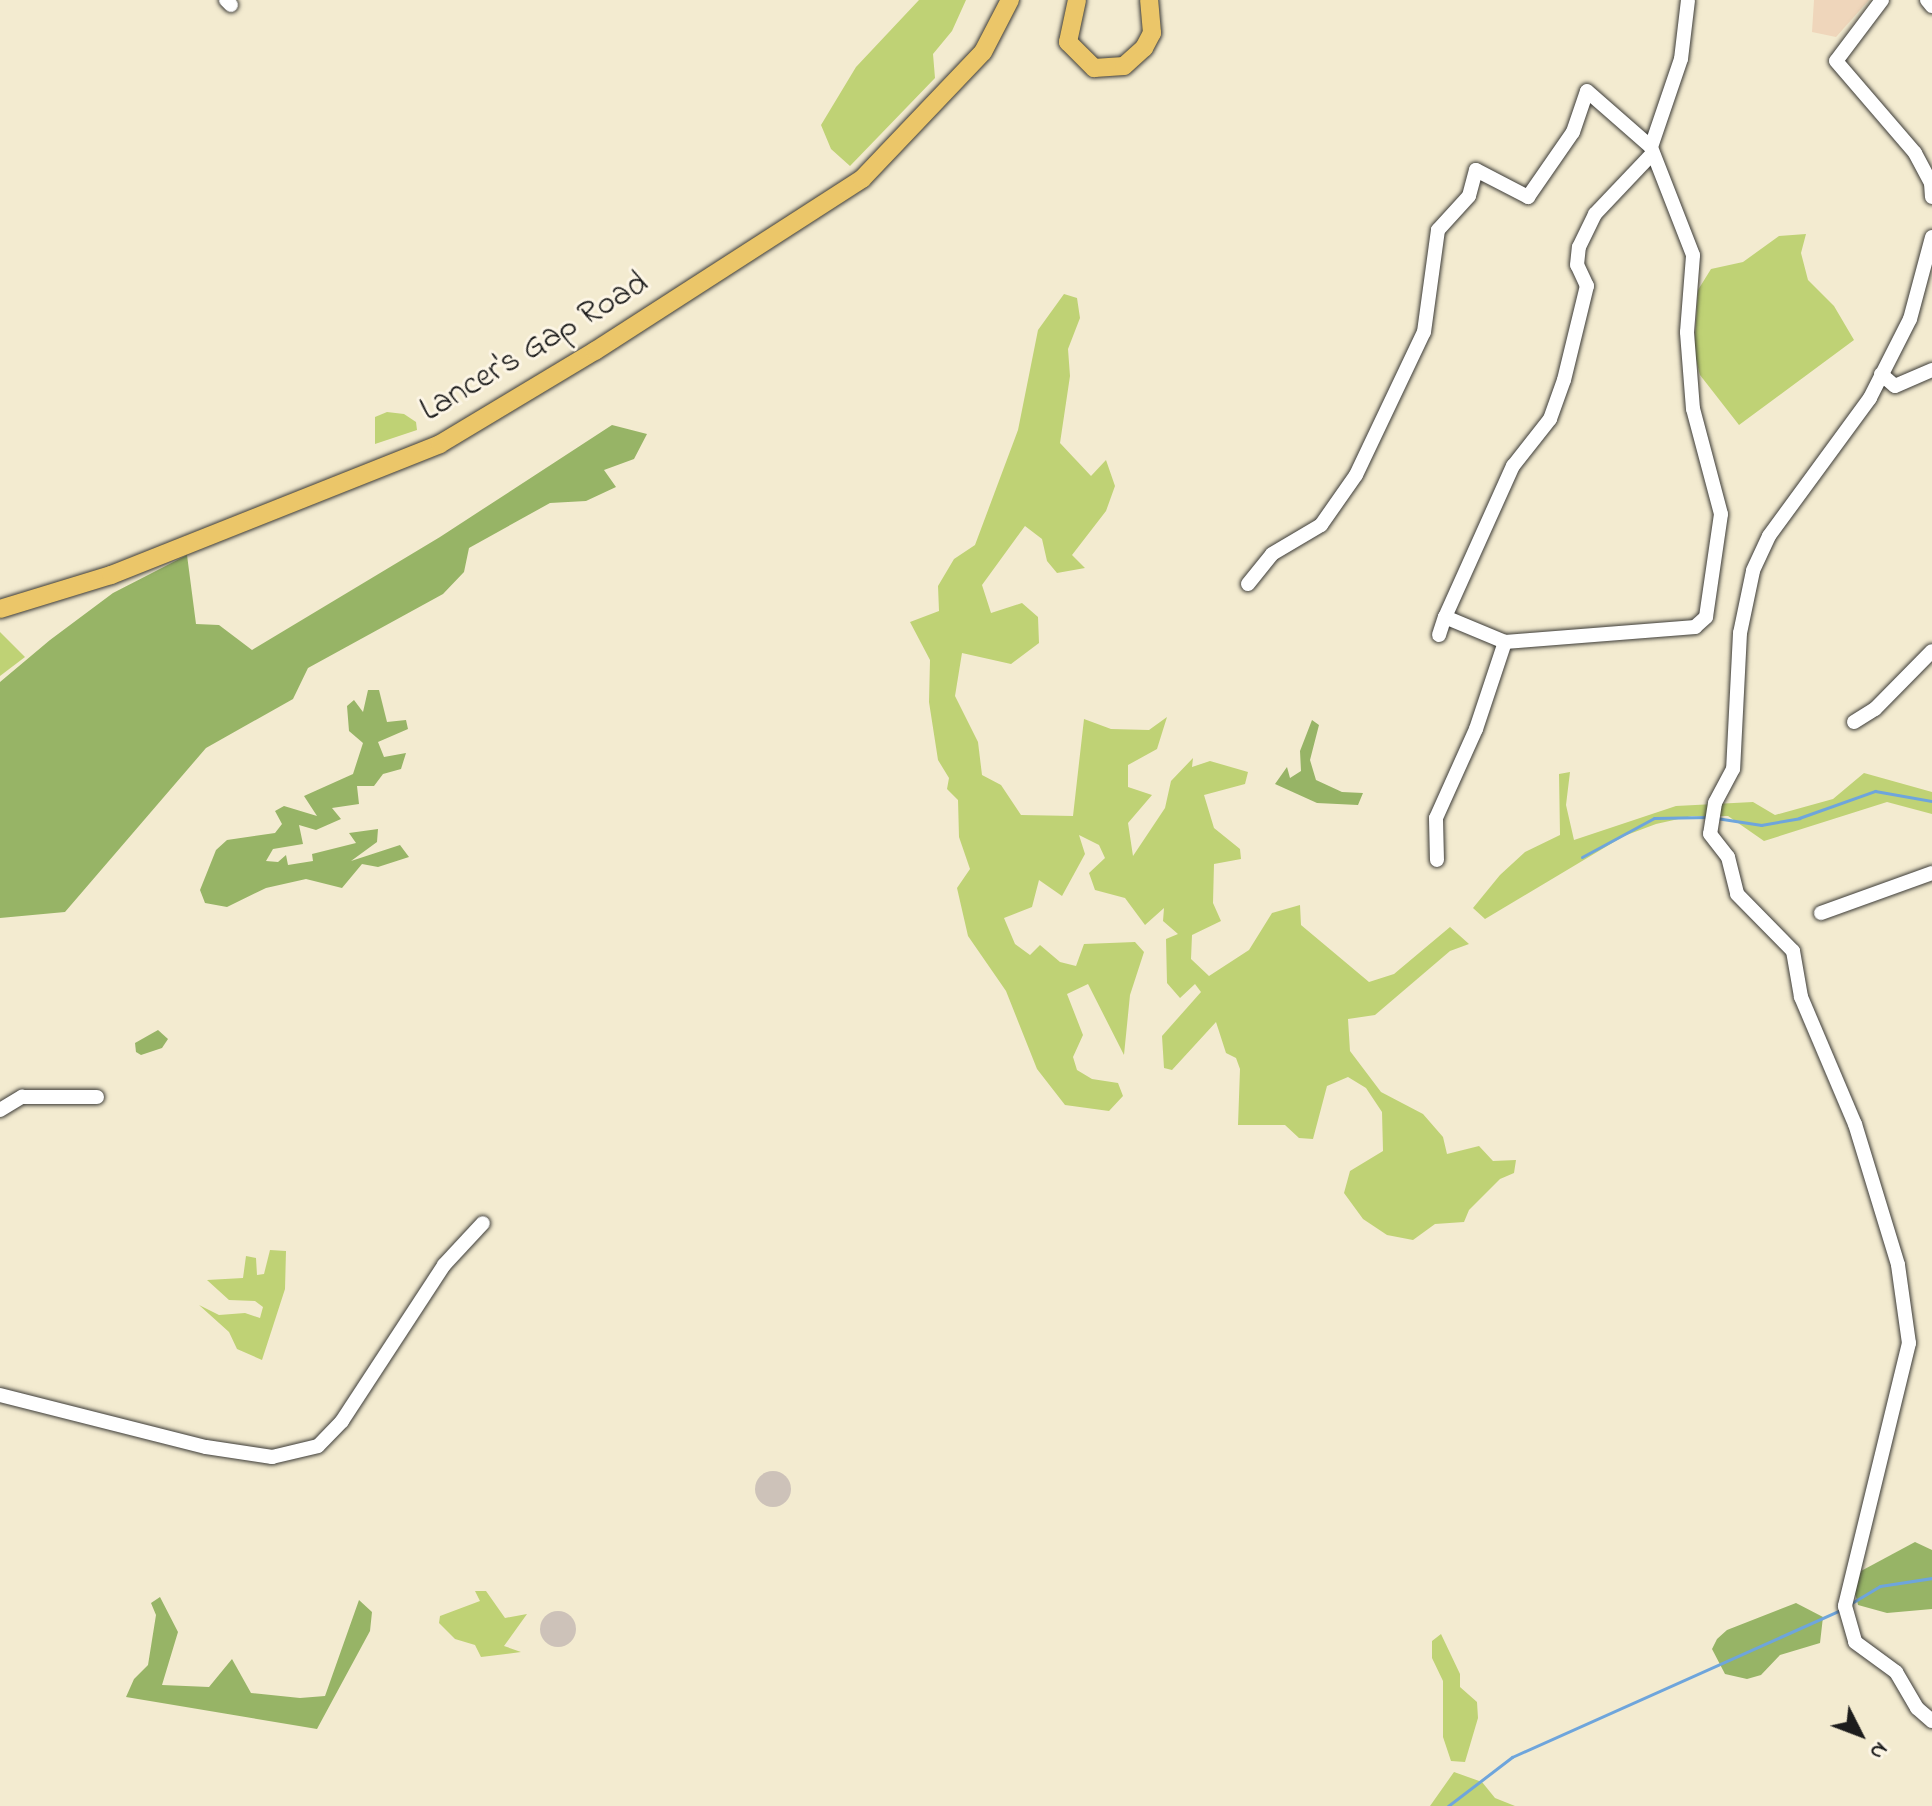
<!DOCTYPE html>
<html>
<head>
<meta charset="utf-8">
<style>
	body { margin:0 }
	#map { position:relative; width:1932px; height:1806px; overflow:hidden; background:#f3ebd0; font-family:"Indie Flower",sans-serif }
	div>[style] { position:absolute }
	.built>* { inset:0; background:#efd6bb }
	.industrial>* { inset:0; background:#cdc2b9 }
	.round { border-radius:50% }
	.green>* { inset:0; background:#bfd275 }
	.forest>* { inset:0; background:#97b466 }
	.stream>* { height:3px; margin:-1.5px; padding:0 1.5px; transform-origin:1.5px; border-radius:1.5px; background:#6ea5dc }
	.roads { filter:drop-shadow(0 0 2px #3c3b37) drop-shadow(0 0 2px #3c3b37) }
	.minor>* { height:14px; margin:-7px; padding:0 7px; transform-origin:7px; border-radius:7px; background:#fff }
	.major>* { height:18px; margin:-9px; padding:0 9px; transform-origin:9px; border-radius:9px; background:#ebc669 }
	span { translate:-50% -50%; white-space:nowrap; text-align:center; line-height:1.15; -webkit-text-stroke:6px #fcf5e5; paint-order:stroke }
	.street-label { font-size:34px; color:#1c1c1c }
	.north { position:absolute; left:1820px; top:1694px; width:80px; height:80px; -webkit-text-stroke:6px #fcf5e5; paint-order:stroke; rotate:132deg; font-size:22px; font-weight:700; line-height:32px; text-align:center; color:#1c1c1c }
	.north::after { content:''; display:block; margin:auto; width:28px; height:36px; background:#1c1c1c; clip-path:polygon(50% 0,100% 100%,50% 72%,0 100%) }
</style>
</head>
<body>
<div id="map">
	<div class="built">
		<i style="clip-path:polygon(1814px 0,1869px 0,1836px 37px,1812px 32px)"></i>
	</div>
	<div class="industrial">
		<i class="round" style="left:755px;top:1471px;width:36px;height:36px"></i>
		<i class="round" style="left:540px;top:1611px;width:36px;height:36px"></i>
	</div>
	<div class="green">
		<i style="clip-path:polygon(919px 0,966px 0,952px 31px,933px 54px,935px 78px,850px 166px,831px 149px,821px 125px,856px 67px)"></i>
		<i style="clip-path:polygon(1806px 234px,1801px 253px,1808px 280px,1834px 306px,1854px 340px,1739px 425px,1700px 375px,1694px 352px,1698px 290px,1711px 269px,1743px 262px,1779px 236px)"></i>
		<i style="clip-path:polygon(1064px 294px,1077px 298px,1080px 318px,1068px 349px,1070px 376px,1060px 443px,1091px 476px,1106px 460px,1115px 486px,1106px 511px,1072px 555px,1085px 568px,1057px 573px,1047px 561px,1042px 539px,1025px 526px,982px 585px,991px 613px,1022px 603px,1038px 617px,1039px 643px,1011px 664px,962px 653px,955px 696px,978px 742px,982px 775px,1001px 785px,1021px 815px,1073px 816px,1084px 719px,1111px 729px,1149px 730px,1167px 717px,1157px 749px,1128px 765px,1128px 787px,1152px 795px,1128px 823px,1133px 856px,1165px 808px,1171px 781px,1193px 758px,1192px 767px,1210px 761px,1248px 772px,1245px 784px,1204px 795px,1214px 828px,1240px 849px,1241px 859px,1214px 864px,1213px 903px,1221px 921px,1192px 935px,1191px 959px,1209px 976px,1249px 950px,1272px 913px,1300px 905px,1301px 925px,1369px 982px,1394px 974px,1450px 927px,1469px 944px,1450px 951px,1375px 1015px,1348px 1019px,1350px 1051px,1381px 1092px,1423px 1114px,1443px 1137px,1447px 1154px,1479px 1146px,1493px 1161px,1516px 1160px,1514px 1173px,1500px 1179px,1469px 1210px,1464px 1222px,1435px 1224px,1413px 1240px,1387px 1235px,1363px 1219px,1344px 1193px,1350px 1171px,1383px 1151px,1382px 1112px,1366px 1088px,1348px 1077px,1327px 1086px,1313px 1139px,1299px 1138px,1285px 1125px,1238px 1125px,1240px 1069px,1236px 1058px,1226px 1053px,1216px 1022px,1172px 1070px,1164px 1068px,1162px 1036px,1201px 992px,1195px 984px,1180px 998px,1167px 983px,1166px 939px,1178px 934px,1163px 921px,1164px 908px,1145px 925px,1125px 898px,1095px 890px,1089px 873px,1105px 858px,1099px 845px,1079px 835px,1085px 854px,1062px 896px,1039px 880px,1032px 907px,1004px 918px,1015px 944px,1030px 955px,1040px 945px,1060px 962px,1076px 966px,1084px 944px,1135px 942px,1144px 952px,1130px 995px,1124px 1055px,1088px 984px,1067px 994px,1083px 1035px,1073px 1057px,1077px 1070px,1092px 1079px,1118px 1083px,1123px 1096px,1109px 1111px,1065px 1105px,1037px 1069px,1006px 991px,968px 936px,957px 888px,970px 869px,959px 837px,958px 800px,947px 789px,949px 778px,938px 760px,929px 702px,930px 660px,910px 622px,939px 611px,938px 586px,954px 559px,975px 545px,1018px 430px,1038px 330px)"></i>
		<i style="clip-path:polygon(387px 412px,404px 414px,416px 422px,417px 430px,375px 444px,375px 417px)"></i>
		<i style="clip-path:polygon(0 632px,25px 657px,0 676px)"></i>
		<i style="clip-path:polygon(1570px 772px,1566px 805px,1574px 840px,1676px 806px,1753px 802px,1775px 815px,1833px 799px,1864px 773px,1932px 792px,1932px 814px,1887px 802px,1764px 841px,1728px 816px,1692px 816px,1656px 824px,1624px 836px,1485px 919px,1473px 908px,1500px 875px,1525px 852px,1560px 835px,1559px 774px)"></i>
		<i style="clip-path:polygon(270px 1250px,286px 1251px,285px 1289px,262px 1360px,237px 1349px,229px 1332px,199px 1305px,219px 1315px,245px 1313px,260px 1318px,263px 1307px,255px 1301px,229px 1300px,207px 1280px,243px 1278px,246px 1256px,256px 1258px,257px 1275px,264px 1274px)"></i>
		<i style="clip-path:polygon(475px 1591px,486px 1591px,505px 1618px,527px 1614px,504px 1646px,521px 1652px,481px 1657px,475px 1645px,455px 1639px,439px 1623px,440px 1616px,480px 1601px)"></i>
		<i style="clip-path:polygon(1441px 1634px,1460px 1674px,1460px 1687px,1477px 1702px,1478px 1718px,1465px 1762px,1451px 1761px,1443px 1737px,1443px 1681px,1432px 1658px,1432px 1641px)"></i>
		<i style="clip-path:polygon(1454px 1772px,1482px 1782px,1495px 1798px,1515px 1806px,1430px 1806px)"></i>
	</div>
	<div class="forest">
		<i style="clip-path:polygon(612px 425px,647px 434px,634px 459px,604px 470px,616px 487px,586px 501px,550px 503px,469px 548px,464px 572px,443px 594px,308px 668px,293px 699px,206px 748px,65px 912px,0 918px,0 682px,50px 640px,113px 593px,187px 555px,196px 624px,219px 625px,252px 650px,440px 537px)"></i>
		<i style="clip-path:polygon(368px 690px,379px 690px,387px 722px,406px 720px,408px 729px,378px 742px,384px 757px,406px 753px,401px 769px,383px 774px,374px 786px,357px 786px,359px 804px,332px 808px,341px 819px,316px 830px,299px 825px,303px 844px,273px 849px,266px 861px,278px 862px,286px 855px,288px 865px,313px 861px,312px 854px,356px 843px,349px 833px,378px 829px,377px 842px,351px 861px,400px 845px,409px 857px,378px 867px,362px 864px,342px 888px,306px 879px,266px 888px,227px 907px,205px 903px,200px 890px,216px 850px,227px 840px,275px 833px,282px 824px,275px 811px,284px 806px,317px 816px,304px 796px,353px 774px,363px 743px,349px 731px,347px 706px,354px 700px,363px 712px)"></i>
		<i style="clip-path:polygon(1312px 720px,1319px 725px,1310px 760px,1316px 780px,1342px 792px,1363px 793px,1358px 805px,1317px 803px,1275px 784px,1287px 767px,1290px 778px,1301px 771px,1300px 751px)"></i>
		<i style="clip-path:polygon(158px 1030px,168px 1039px,162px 1048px,141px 1055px,136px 1052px,135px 1043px)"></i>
		<i style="clip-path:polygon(1915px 1542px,1932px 1550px,1932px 1609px,1887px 1613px,1858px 1605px,1855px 1593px,1861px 1571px)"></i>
		<i style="clip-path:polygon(160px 1597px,178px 1632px,162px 1685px,209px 1687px,232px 1659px,251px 1693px,300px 1698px,325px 1696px,359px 1600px,372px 1612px,370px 1631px,317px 1729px,126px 1697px,134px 1679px,148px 1665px,156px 1615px,151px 1603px)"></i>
		<i style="clip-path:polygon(1796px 1603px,1823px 1617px,1820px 1643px,1780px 1655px,1761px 1675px,1747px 1679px,1725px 1674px,1712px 1649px,1717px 1639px,1727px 1630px)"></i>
	</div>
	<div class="stream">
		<i style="left:1716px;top:818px;width:46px;rotate:8.8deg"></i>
		<i style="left:1761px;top:825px;width:39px;rotate:-10deg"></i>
		<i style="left:1799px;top:818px;width:81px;rotate:-19.6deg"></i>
		<i style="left:1875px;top:791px;width:58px;rotate:10deg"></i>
		<i style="left:1582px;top:857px;width:82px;rotate:-28.4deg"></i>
		<i style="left:1654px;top:818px;width:54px;rotate:-1.1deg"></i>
		<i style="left:1850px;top:1604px;width:35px;rotate:-31deg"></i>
		<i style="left:1880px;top:1586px;width:53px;rotate:-8.7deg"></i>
		<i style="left:1448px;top:1806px;width:81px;rotate:-37.4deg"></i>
		<i style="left:1512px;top:1757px;width:359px;rotate:-24.1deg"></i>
	</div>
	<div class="roads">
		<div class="minor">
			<i style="left:226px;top:0;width:7px;rotate:45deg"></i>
			<i style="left:1882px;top:0;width:76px;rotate:127deg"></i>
			<i style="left:1836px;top:61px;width:121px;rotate:49.3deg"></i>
			<i style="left:1915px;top:153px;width:34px;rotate:62deg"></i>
			<i style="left:1931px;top:183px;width:14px;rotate:86deg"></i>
			<i style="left:1927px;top:0;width:8px;rotate:50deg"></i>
			<i style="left:1932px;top:237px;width:85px;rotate:105deg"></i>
			<i style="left:1910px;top:319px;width:89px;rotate:116.9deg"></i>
			<i style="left:1870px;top:398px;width:171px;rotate:126.2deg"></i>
			<i style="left:1769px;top:536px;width:38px;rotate:115deg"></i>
			<i style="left:1753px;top:571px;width:63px;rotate:101.8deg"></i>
			<i style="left:1740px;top:633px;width:136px;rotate:92.9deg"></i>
			<i style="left:1733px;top:769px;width:38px;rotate:118deg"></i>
			<i style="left:1715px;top:803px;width:31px;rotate:99deg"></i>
			<i style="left:1710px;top:834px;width:29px;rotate:52deg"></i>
			<i style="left:1728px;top:857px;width:38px;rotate:76deg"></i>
			<i style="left:1737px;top:894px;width:80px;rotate:45.5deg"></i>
			<i style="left:1793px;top:951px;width:47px;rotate:80.1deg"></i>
			<i style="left:1801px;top:997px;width:138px;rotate:67deg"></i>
			<i style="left:1855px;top:1124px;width:147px;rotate:73deg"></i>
			<i style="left:1898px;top:1265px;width:79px;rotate:82deg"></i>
			<i style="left:1909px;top:1343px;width:271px;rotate:103.7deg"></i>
			<i style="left:1845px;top:1606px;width:37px;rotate:74deg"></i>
			<i style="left:1855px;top:1642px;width:51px;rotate:36.2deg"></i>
			<i style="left:1896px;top:1672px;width:42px;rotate:59.7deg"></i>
			<i style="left:1917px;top:1708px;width:20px;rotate:41deg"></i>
			<i style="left:1881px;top:374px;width:18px;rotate:41deg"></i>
			<i style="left:1895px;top:386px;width:40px;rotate:-23.4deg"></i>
			<i style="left:1248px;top:584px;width:38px;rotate:-51deg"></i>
			<i style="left:1272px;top:554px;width:57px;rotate:-30.6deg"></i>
			<i style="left:1321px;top:525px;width:61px;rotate:-55deg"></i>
			<i style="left:1356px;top:475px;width:158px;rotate:-64.6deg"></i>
			<i style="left:1424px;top:332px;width:103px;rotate:-82.2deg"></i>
			<i style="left:1438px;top:230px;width:46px;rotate:-47.6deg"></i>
			<i style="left:1469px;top:196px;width:27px;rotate:-75deg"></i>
			<i style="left:1476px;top:170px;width:59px;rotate:27.4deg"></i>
			<i style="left:1528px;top:197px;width:79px;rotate:-55.3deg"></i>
			<i style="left:1573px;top:132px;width:43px;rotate:-71.1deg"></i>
			<i style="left:1587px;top:91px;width:85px;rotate:41.2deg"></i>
			<i style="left:1439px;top:635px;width:19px;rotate:-72deg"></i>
			<i style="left:1505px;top:642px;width:191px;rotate:-4.5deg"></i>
			<i style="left:1695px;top:627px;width:15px;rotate:-42deg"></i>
			<i style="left:1706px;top:617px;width:104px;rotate:-81.7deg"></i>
			<i style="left:1721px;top:514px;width:109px;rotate:-104.9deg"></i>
			<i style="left:1693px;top:409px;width:77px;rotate:-94.5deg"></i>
			<i style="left:1687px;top:332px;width:77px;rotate:-85.5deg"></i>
			<i style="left:1693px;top:255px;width:116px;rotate:-111.3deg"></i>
			<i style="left:1651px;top:147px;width:93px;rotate:-71.2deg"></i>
			<i style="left:1681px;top:59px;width:59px;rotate:-83.2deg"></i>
			<i style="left:1854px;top:722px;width:25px;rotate:-32deg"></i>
			<i style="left:1875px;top:709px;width:81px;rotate:-45.5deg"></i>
			<i style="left:1437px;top:860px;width:42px;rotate:-91.4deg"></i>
			<i style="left:1436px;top:818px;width:98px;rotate:-65.8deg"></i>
			<i style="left:1476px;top:729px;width:92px;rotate:-71.6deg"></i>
			<i style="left:1505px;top:642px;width:65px;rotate:-157.4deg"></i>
			<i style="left:1445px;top:617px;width:166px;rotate:-65.8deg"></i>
			<i style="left:1513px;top:466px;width:60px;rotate:-51.8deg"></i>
			<i style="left:1550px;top:419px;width:41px;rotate:-70.3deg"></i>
			<i style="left:1564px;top:380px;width:97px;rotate:-76.3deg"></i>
			<i style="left:1587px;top:286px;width:23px;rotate:-115deg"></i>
			<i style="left:1577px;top:265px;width:18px;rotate:-84deg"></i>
			<i style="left:1579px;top:247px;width:37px;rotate:-64deg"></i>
			<i style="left:1595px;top:214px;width:83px;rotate:-46.5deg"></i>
			<i style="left:1821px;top:913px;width:118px;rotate:-19.8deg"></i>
			<i style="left:0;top:1110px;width:26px;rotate:-31deg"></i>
			<i style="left:22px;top:1097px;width:75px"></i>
			<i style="left:0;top:1395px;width:212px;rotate:14.2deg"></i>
			<i style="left:206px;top:1447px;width:67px;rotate:8.6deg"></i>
			<i style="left:272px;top:1457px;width:47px;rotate:-13.4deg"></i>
			<i style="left:318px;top:1446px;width:35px;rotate:-46deg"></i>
			<i style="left:342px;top:1421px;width:186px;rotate:-56.8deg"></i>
			<i style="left:444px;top:1265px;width:57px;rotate:-47.1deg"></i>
		</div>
		<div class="major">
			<i style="left:1077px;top:0;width:43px;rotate:102.1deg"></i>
			<i style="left:1068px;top:42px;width:37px;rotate:45deg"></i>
			<i style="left:1094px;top:68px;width:30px;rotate:-4deg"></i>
			<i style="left:1124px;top:66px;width:27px;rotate:-42deg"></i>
			<i style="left:1144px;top:48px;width:17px;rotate:-62deg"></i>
			<i style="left:1152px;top:33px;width:33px;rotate:-95deg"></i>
			<i style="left:0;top:609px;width:116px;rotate:-17deg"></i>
			<i style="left:111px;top:575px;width:354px;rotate:-21.7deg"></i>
			<i style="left:440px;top:444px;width:181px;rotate:-31deg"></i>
			<i style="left:595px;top:351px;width:318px;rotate:-32.8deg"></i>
			<i style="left:862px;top:179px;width:175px;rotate:-46.4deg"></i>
			<i style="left:983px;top:52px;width:59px;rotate:-62.6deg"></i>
		</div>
	</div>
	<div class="street-label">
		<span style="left:535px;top:348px;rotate:-31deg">Lancer's Gap Road</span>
	</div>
	<div class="north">N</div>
</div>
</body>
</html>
